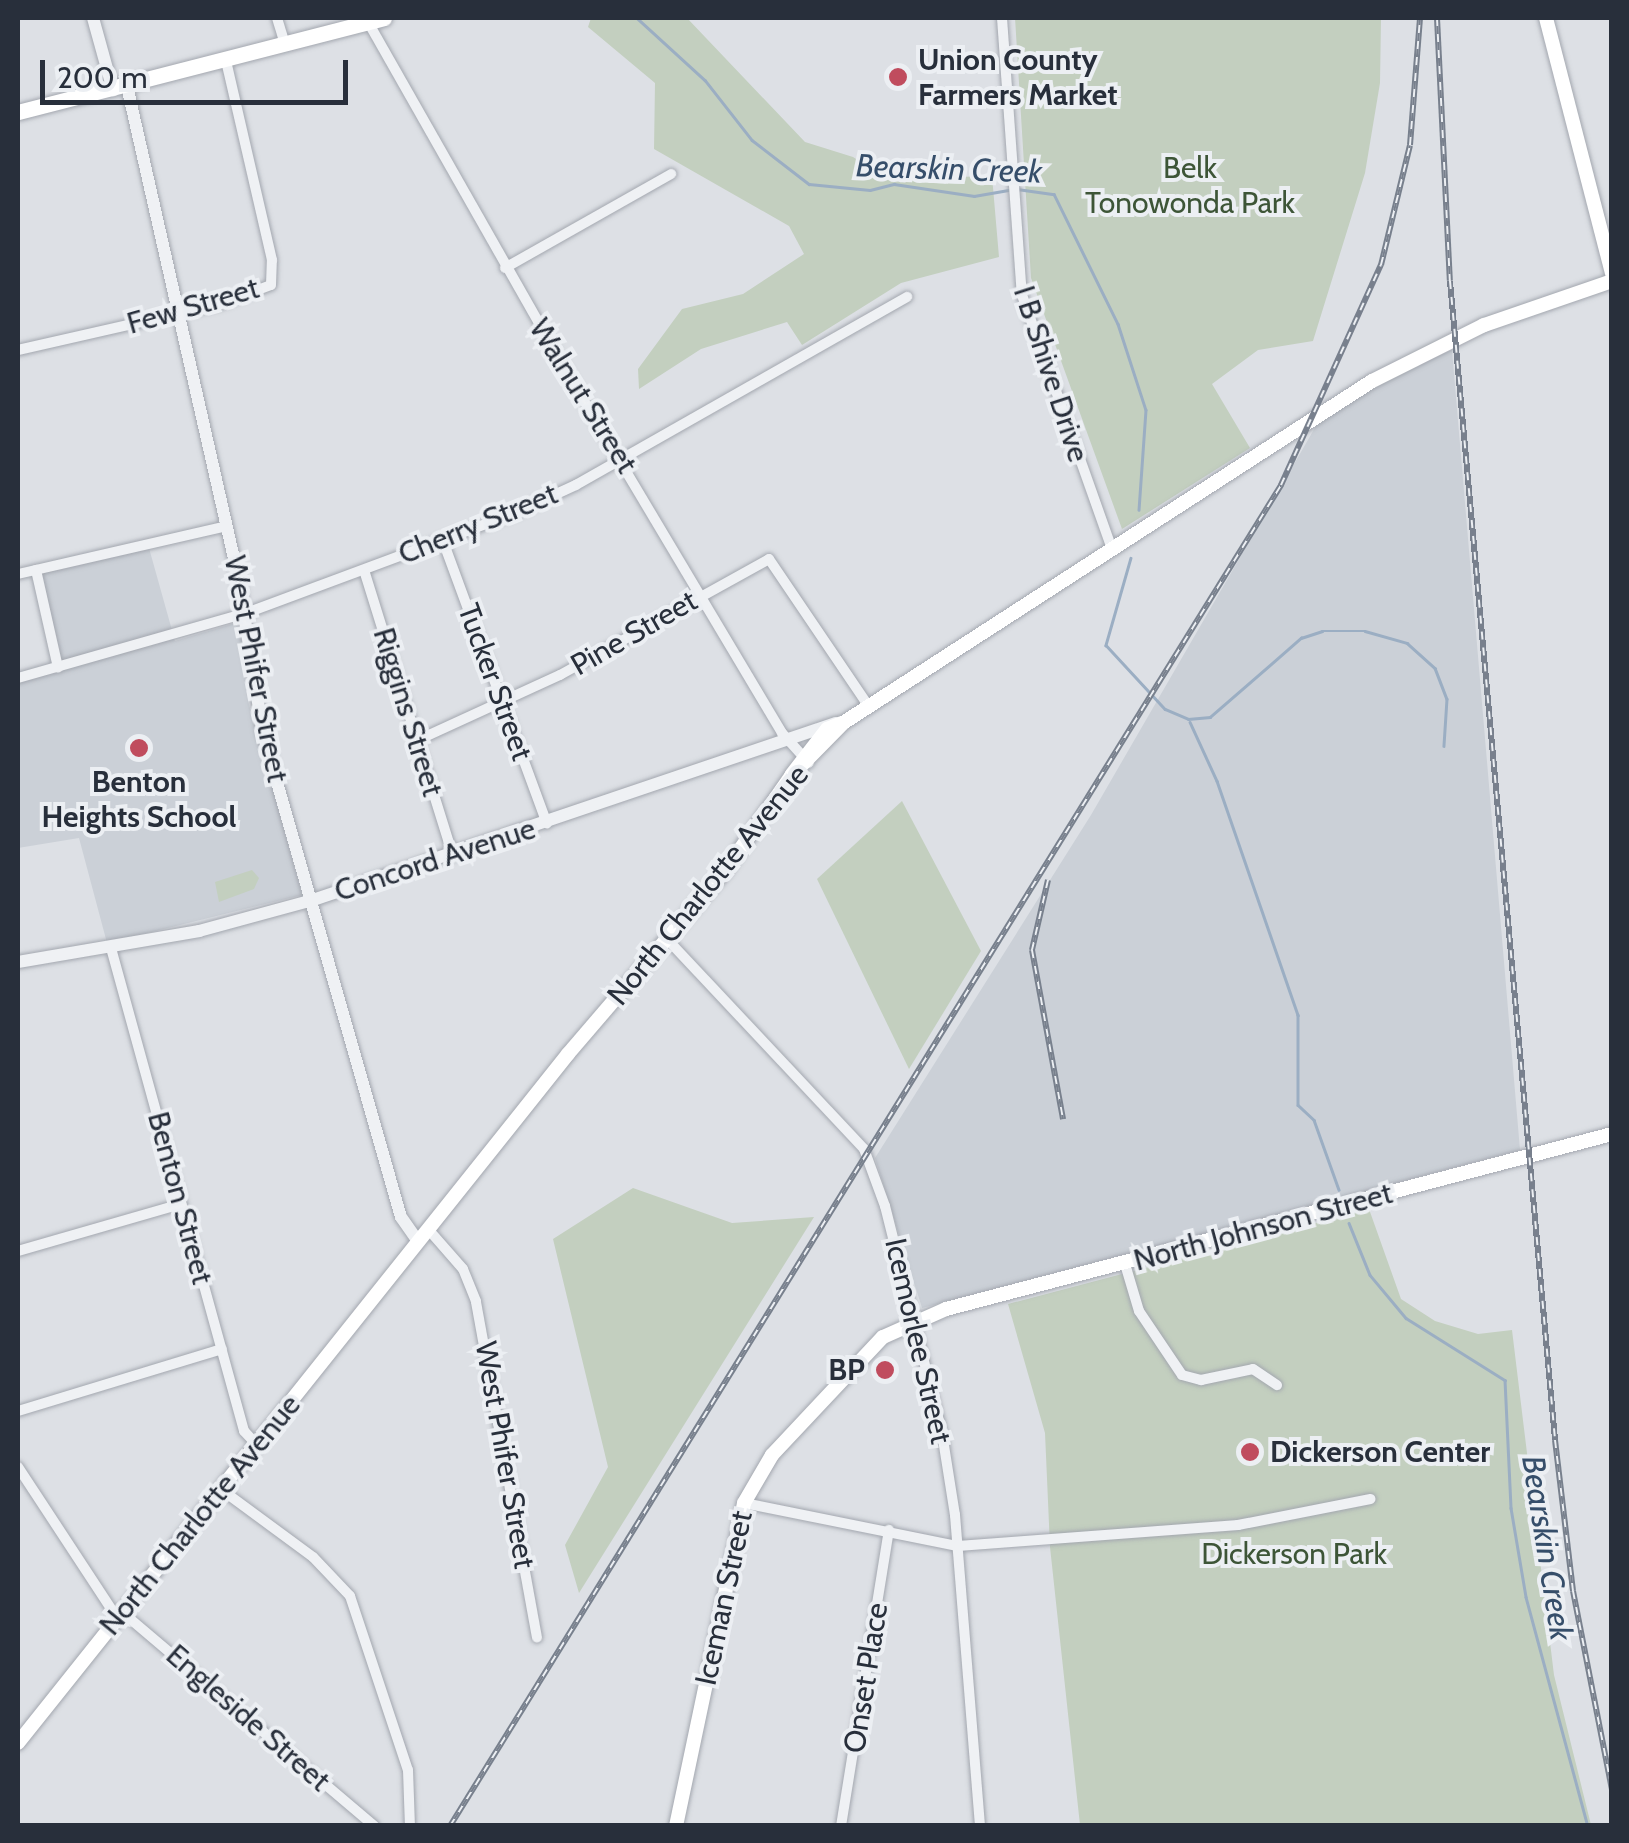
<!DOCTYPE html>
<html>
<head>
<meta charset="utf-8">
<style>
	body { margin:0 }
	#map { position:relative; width:1629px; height:1843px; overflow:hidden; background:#dde0e5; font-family:Cabin,sans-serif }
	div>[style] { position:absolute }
	.built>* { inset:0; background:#cbd0d7 }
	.green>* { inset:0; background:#c3cfbf }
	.stream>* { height:2.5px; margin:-1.25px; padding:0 1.25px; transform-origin:1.25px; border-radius:1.25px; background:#9baec3 }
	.roads { filter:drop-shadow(0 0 2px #a3a7af) drop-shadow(0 0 2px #a3a7af) }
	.minor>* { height:10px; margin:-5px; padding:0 5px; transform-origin:5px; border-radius:5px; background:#eff1f4 }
	.tertiary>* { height:12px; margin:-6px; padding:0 6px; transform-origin:6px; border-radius:6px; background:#eff1f4 }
	.secondary>* { height:14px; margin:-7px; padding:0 7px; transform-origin:7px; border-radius:7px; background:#fff }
	.primary>* { height:15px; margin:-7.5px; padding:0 7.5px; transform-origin:7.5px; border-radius:7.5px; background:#fff }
	.rail>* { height:6px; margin-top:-3px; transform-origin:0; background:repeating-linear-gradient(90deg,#eceff3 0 8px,#78808d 0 16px); box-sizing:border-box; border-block:2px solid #78808d }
	.dots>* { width:28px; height:28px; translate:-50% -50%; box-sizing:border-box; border:5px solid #eceff3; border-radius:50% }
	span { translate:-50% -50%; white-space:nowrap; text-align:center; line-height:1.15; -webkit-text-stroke:8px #eceff3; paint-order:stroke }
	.poi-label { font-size:30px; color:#282f3b; font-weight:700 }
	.left { translate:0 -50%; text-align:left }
	.right { translate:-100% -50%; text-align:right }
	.park-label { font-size:30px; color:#3d5537 }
	.street-label { font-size:30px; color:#282f3b }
	.water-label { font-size:32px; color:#364e6a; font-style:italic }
	.frame { position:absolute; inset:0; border:20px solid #282f3b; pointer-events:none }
	.scale { position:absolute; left:40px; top:60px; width:308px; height:45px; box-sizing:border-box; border:5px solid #282f3b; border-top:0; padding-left:12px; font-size:30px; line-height:35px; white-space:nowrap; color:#282f3b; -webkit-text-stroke:8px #eceff3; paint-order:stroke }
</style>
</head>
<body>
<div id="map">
	<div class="built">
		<i style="clip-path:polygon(1452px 350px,1520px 1150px,922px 1308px,875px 1158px,1091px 815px,1316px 426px,1385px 378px)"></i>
		<i style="clip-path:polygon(149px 548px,175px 641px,239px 622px,248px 701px,302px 895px,107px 943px,79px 838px,18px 848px,18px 682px,63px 670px,42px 573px)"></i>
	</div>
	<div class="green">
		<i style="clip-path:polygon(591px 18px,687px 18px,805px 142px,853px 157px,887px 179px,992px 176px,999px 257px,901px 283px,802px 345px,787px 322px,701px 349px,639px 389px,638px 369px,682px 309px,743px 294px,804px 254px,789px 226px,654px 149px,655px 83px,588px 27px)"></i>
		<i style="clip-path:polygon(1015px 18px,1381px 18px,1380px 83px,1365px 173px,1313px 341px,1258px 350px,1212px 384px,1250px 448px,1122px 529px,1031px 278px)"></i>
		<i style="clip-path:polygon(902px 801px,981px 951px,909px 1069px,817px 879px)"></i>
		<i style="clip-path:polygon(252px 870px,259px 878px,254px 889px,219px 902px,215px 882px)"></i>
		<i style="clip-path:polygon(633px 1188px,732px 1223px,814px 1217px,579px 1593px,565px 1545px,608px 1467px,553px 1239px)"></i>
		<i style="clip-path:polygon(1369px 1209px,1401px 1299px,1435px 1321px,1478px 1334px,1512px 1330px,1554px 1675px,1591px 1825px,1080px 1825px,1050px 1547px,1045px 1433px,1008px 1304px)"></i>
	</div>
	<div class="stream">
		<i style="left:637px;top:18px;width:92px;rotate:42.4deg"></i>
		<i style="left:705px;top:80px;width:76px;rotate:51.9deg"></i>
		<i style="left:752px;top:140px;width:72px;rotate:37.7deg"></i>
		<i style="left:809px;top:184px;width:61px;rotate:5.6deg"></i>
		<i style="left:870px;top:190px;width:25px;rotate:-14deg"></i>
		<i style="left:894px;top:184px;width:81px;rotate:8.5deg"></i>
		<i style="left:974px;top:196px;width:36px;rotate:-10deg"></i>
		<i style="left:1017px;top:189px;width:37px;rotate:8deg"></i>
		<i style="left:1054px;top:194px;width:145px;rotate:63.8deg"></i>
		<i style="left:1118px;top:324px;width:90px;rotate:72deg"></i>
		<i style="left:1146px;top:410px;width:100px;rotate:94deg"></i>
		<i style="left:1131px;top:558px;width:91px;rotate:106deg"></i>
		<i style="left:1106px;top:645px;width:87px;rotate:47.3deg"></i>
		<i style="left:1165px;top:709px;width:25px;rotate:23deg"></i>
		<i style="left:1188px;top:719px;width:22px;rotate:-5deg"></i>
		<i style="left:1210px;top:717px;width:121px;rotate:-41deg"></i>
		<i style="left:1301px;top:638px;width:22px;rotate:-18deg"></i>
		<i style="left:1322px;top:631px;width:43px"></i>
		<i style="left:1365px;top:631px;width:44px;rotate:15.9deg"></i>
		<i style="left:1407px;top:643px;width:38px;rotate:42deg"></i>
		<i style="left:1435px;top:668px;width:33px;rotate:69deg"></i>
		<i style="left:1447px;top:699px;width:47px;rotate:93.7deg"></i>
		<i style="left:1190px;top:722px;width:65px;rotate:65.4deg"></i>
		<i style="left:1217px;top:781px;width:248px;rotate:70.9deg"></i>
		<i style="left:1298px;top:1015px;width:90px;rotate:90deg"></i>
		<i style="left:1298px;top:1105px;width:22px;rotate:43deg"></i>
		<i style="left:1314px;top:1120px;width:74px;rotate:70.3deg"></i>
		<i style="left:1349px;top:1223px;width:56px;rotate:68deg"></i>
		<i style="left:1370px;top:1275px;width:56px;rotate:50.1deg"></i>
		<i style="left:1406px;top:1318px;width:117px;rotate:32.1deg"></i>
		<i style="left:1505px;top:1380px;width:128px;rotate:87.3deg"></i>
		<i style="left:1511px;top:1508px;width:90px;rotate:80.4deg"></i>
		<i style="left:1526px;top:1597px;width:237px;rotate:74.9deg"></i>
	</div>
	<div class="roads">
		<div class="minor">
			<i style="left:277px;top:18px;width:27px;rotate:73deg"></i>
			<i style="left:1002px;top:18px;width:278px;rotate:85.9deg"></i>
			<i style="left:1022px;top:295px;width:266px;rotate:70.5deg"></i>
			<i style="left:368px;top:22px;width:417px;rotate:60.4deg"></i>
			<i style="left:574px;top:384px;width:406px;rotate:59.2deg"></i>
			<i style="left:782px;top:733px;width:40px;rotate:48deg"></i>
			<i style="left:505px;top:268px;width:191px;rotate:-29.5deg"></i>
			<i style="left:18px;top:350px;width:207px;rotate:-12.8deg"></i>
			<i style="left:220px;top:304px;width:54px;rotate:-20.4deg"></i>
			<i style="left:271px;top:285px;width:25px;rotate:-88deg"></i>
			<i style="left:272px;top:260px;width:205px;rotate:-103deg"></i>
			<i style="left:443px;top:541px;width:301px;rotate:69.8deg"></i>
			<i style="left:36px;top:570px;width:100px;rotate:77.3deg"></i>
			<i style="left:364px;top:570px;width:299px;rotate:72.7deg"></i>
			<i style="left:18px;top:574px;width:214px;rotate:-12.9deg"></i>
			<i style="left:18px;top:678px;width:240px;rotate:-15.9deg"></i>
			<i style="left:249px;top:612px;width:284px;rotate:-20.4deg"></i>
			<i style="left:515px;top:513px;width:67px;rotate:-24.7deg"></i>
			<i style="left:576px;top:485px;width:381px;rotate:-29.6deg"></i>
			<i style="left:418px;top:740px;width:156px;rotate:-24.6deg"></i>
			<i style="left:560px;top:675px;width:239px;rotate:-29deg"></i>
			<i style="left:769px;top:559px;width:176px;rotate:55.9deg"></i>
			<i style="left:667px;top:939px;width:288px;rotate:46.8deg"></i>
			<i style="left:864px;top:1149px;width:61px;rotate:69.8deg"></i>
			<i style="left:885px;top:1206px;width:234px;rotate:75.9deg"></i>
			<i style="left:942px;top:1433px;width:83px;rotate:81deg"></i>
			<i style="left:955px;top:1515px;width:312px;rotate:85.4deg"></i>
			<i style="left:111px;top:948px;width:501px;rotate:74.6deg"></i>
			<i style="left:244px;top:1431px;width:18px;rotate:47deg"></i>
			<i style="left:428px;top:1229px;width:53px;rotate:48.8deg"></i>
			<i style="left:463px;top:1269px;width:35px;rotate:68deg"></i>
			<i style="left:476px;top:1302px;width:341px;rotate:79.7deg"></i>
			<i style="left:18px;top:1251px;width:170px;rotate:-16.1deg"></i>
			<i style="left:1125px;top:1264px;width:49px;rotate:73.4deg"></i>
			<i style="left:1139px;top:1311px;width:77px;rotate:56.1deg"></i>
			<i style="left:1182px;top:1375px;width:20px;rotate:15deg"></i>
			<i style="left:1201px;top:1380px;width:53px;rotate:-11.9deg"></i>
			<i style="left:1253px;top:1369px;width:29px;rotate:34deg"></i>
			<i style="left:18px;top:1411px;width:213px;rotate:-16.9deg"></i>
			<i style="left:18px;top:1467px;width:181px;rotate:56.7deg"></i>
			<i style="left:222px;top:1490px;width:113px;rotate:36.4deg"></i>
			<i style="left:313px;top:1557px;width:54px;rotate:46.5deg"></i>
			<i style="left:350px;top:1596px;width:183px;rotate:71.6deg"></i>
			<i style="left:408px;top:1770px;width:56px;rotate:88deg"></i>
			<i style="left:744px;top:1503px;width:218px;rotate:11.4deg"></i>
			<i style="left:958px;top:1546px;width:281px;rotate:-4.3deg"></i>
			<i style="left:1238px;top:1525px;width:135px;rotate:-11.1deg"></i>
			<i style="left:122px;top:1612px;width:331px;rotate:40.3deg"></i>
			<i style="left:841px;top:1826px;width:300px;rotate:-80.8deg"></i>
		</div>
		<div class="tertiary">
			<i style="left:93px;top:18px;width:75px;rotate:74.5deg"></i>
			<i style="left:127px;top:86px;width:502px;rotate:77.24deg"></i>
			<i style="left:238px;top:576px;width:159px;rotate:81deg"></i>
			<i style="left:263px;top:733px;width:503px;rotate:74.09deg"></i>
			<i style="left:401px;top:1217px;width:29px;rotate:55deg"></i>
			<i style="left:18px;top:962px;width:184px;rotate:-9.7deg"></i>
			<i style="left:199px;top:931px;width:118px;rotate:-15.2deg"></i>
			<i style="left:313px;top:900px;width:552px;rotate:-18.7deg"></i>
		</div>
		<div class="secondary">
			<i style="left:1546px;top:18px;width:263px;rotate:75.5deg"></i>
			<i style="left:792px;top:774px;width:57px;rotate:-52.1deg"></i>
			<i style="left:827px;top:729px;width:16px;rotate:-22deg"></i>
			<i style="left:18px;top:1743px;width:882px;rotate:-51.4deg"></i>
			<i style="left:568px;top:1054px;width:241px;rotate:-49.4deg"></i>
			<i style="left:725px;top:871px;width:116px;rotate:-55.2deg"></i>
			<i style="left:791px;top:776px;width:74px;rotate:-45.5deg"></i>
			<i style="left:843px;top:723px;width:630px;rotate:-32.88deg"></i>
			<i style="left:1372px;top:381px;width:125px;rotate:-26.6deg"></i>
			<i style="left:1484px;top:325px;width:135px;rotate:-19deg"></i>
			<i style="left:676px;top:1826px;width:330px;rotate:-78.1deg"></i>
			<i style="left:744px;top:1503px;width:56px;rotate:-59.7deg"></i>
			<i style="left:772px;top:1455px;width:162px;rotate:-46.8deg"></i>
			<i style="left:883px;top:1337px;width:69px;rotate:-24deg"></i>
			<i style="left:946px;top:1309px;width:689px;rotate:-14.72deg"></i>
		</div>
		<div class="primary">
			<i style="left:18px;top:112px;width:378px;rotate:-14.4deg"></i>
		</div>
	</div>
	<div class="rail">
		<i style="left:1437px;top:18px;width:263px;rotate:87.2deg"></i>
		<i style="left:1450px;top:281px;width:1164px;rotate:84.82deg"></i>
		<i style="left:1555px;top:1440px;width:152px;rotate:83.2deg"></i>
		<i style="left:1573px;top:1591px;width:202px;rotate:78.9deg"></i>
		<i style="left:1048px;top:880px;width:72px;rotate:102.9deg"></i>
		<i style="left:1032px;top:950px;width:172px;rotate:79.6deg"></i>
		<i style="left:450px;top:1826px;width:1578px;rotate:-58.21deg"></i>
		<i style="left:1281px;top:485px;width:242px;rotate:-65.6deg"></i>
		<i style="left:1381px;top:265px;width:123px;rotate:-76.4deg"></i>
		<i style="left:1410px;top:145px;width:127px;rotate:-85.5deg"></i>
	</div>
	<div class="dots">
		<i style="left:898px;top:77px;background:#c04c5e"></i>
		<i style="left:139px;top:748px;background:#c04c5e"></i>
		<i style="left:885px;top:1370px;background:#c04c5e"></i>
		<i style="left:1250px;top:1452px;background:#c04c5e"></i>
	</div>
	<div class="poi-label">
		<span class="left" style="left:918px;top:77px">Union County<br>Farmers Market</span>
		<span style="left:139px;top:799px">Benton<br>Heights School</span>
		<span class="right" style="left:865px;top:1370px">BP</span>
		<span class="left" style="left:1270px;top:1452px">Dickerson Center</span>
	</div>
	<div class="park-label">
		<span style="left:1190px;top:185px">Belk<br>Tonowonda Park</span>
		<span style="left:1294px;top:1554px">Dickerson Park</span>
	</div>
	<div class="street-label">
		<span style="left:193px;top:306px;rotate:-16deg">Few Street</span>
		<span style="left:1051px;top:374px;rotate:72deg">I B Shive Drive</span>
		<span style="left:583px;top:396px;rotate:58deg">Walnut Street</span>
		<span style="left:478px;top:524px;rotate:-22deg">Cherry Street</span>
		<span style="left:634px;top:633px;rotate:-30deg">Pine Street</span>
		<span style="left:256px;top:669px;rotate:79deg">West Phifer Street</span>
		<span style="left:495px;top:682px;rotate:70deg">Tucker Street</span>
		<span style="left:408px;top:712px;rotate:73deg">Riggins Street</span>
		<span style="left:435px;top:860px;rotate:-18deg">Concord Avenue</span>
		<span style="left:708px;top:885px;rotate:-51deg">North Charlotte Avenue</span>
		<span style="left:180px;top:1198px;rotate:75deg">Benton Street</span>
		<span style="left:1263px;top:1227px;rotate:-15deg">North Johnson Street</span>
		<span style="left:918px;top:1341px;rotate:77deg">Icemorlee Street</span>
		<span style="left:505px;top:1455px;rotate:80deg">West Phifer Street</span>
		<span style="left:200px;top:1515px;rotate:-51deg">North Charlotte Avenue</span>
		<span style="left:724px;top:1598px;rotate:-78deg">Iceman Street</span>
		<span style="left:866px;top:1678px;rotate:-81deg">Onset Place</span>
		<span style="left:248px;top:1718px;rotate:41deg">Engleside Street</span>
	</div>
	<div class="water-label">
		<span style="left:949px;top:169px;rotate:2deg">Bearskin Creek</span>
		<span style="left:1547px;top:1548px;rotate:81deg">Bearskin Creek</span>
	</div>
	<div class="frame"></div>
	<div class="scale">200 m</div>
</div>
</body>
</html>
